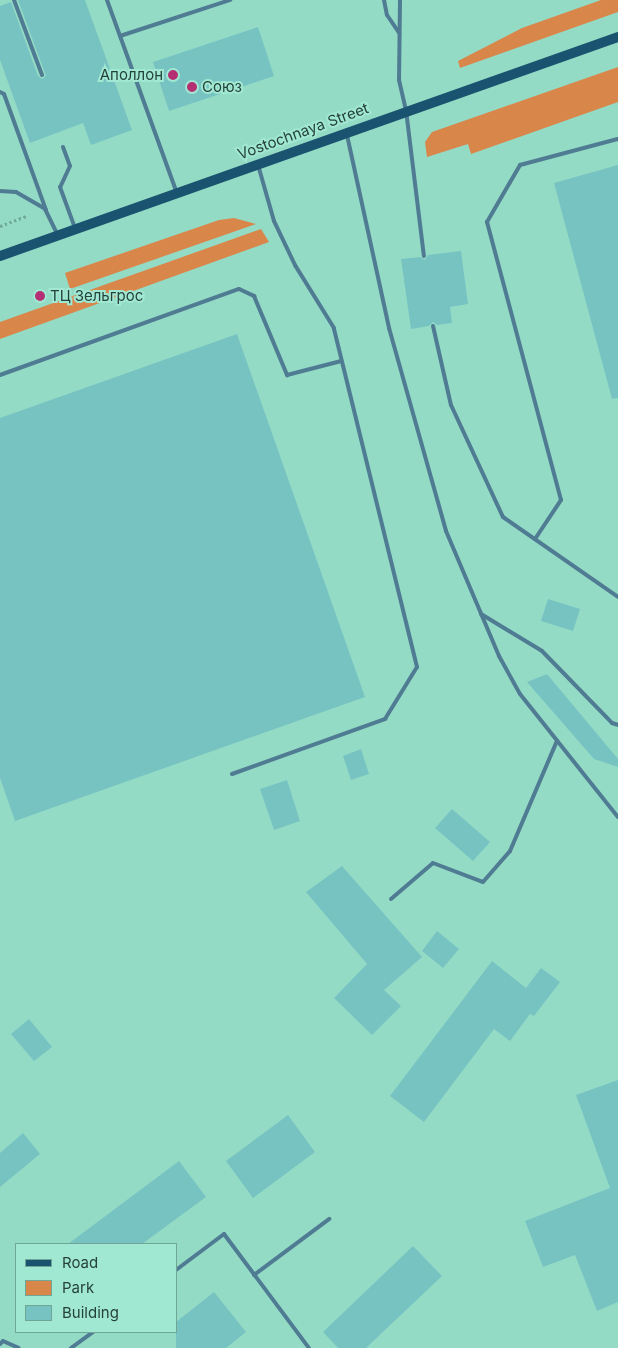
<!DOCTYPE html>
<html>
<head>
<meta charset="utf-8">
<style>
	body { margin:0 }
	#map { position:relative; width:618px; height:1348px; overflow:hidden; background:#94dbc6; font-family:Inter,sans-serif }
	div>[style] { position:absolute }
	.green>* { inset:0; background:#d9864b }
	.building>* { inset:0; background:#77c3c2 }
	.path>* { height:3px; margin-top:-1.5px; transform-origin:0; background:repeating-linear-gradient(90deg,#70a999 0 2.5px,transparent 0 5px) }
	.lane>* { height:4px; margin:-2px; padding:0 2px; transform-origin:2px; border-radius:2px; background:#4f7b93 }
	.secondary>* { height:10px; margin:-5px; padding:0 5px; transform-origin:5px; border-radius:5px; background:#1a536f }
	.dots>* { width:14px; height:14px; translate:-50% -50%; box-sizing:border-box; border:2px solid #a1e8d3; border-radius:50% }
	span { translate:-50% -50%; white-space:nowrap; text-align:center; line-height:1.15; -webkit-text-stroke:4px #a1e8d3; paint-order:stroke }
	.poi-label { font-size:15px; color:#25423a }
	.right { translate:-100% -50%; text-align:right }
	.left { translate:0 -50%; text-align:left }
	.street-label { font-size:15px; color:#25423a }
	.legend { position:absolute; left:15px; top:1243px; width:162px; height:90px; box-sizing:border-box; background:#a1e8d3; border:1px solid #6fa696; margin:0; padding:6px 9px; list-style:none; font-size:15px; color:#25423a }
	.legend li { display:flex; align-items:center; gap:10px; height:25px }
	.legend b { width:25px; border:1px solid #6fa696 }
</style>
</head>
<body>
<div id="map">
	<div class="green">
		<i style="clip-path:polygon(601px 0,618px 0,618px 12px,460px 68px,458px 61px,522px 28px)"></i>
		<i style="clip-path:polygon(618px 67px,618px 102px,471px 154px,468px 144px,427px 157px,425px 142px,432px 132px)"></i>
		<i style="clip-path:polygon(234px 218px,256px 224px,70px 289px,65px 273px,219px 220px)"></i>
		<i style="clip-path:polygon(261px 229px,269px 242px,0 339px,0 322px)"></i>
	</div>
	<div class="building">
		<i style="clip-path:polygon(18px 0,85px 0,132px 130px,91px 145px,83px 123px,30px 143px,0 60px,0 6px,11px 2px,38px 76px,42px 79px,46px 76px)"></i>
		<i style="clip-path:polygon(258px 27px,274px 76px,169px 111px,153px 62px)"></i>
		<i style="clip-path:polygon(618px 165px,618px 398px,612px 399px,554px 183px)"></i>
		<i style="clip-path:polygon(461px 251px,468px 304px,450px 307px,452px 323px,437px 325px,433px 322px,429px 326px,411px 329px,401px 259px,420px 257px,425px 260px,428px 255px)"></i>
		<i style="clip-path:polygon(237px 334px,365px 697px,15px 821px,0 778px,0 418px)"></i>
		<i style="clip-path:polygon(548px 599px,580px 609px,573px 631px,541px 621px)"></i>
		<i style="clip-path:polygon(547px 674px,618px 759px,618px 767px,594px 759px,527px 682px)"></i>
		<i style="clip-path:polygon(361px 749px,369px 774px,351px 780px,343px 756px)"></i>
		<i style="clip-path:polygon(287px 780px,300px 821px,274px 830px,260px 789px)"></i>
		<i style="clip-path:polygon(452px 809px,490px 842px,473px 861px,435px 828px)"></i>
		<i style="clip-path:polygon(342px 866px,422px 957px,384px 990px,401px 1006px,372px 1035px,334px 998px,367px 964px,306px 892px)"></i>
		<i style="clip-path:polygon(437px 931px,459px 949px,443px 968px,422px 951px)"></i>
		<i style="clip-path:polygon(492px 961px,526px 988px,541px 968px,560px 982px,534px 1016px,530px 1014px,510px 1041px,494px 1029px,424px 1122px,390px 1096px)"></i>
		<i style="clip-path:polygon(29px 1019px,52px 1047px,34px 1061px,11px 1034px)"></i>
		<i style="clip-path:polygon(618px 1080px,618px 1302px,597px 1311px,575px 1255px,543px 1267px,525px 1221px,610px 1188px,576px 1095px)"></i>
		<i style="clip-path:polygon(288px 1115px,315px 1152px,253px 1198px,226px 1161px)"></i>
		<i style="clip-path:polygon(23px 1133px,40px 1154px,0 1187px,0 1153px)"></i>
		<i style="clip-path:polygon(179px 1161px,206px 1197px,142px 1244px,68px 1244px)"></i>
		<i style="clip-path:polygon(413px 1246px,442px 1276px,366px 1348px,338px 1348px,323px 1332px)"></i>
		<i style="clip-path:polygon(214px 1292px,246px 1332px,226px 1348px,176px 1348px,176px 1322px)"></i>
	</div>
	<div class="path">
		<i style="left:0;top:226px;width:30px;rotate:-21deg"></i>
	</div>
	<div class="lane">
		<i style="left:14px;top:0;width:80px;rotate:69.5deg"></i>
		<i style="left:107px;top:0;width:205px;rotate:70.1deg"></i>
		<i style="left:384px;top:0;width:15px;rotate:79deg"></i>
		<i style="left:387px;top:15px;width:22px;rotate:56deg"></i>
		<i style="left:400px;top:0;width:80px;rotate:90.7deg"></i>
		<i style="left:399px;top:80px;width:31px;rotate:77deg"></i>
		<i style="left:406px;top:110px;width:147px;rotate:83deg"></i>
		<i style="left:120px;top:36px;width:116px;rotate:-18.1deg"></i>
		<i style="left:0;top:92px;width:4px;rotate:27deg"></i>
		<i style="left:4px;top:94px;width:123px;rotate:70.1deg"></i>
		<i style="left:347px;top:135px;width:198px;rotate:77.7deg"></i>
		<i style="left:389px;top:328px;width:211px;rotate:74.3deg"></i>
		<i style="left:446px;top:531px;width:136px;rotate:67deg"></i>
		<i style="left:499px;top:656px;width:43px;rotate:61.1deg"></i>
		<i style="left:520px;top:694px;width:157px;rotate:51.5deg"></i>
		<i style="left:63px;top:147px;width:20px;rotate:70deg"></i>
		<i style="left:70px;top:166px;width:23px;rotate:115deg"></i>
		<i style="left:60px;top:187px;width:44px;rotate:69.9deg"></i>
		<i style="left:0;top:191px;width:16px;rotate:4deg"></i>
		<i style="left:16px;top:192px;width:34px;rotate:30deg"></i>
		<i style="left:45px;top:209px;width:28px;rotate:64deg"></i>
		<i style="left:433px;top:326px;width:81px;rotate:77.2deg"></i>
		<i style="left:451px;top:405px;width:123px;rotate:65.1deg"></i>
		<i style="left:503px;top:517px;width:140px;rotate:34.8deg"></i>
		<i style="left:0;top:375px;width:254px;rotate:-19.8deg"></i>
		<i style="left:239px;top:289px;width:17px;rotate:25deg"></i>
		<i style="left:254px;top:296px;width:86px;rotate:67.3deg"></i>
		<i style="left:287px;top:375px;width:56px;rotate:-14.5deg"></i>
		<i style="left:535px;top:539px;width:47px;rotate:-56.3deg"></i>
		<i style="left:561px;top:500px;width:288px;rotate:-104.9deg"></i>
		<i style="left:487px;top:222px;width:66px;rotate:-59.9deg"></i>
		<i style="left:520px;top:165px;width:101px;rotate:-14.9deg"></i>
		<i style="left:481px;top:614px;width:71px;rotate:31.2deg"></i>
		<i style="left:542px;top:651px;width:100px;rotate:45.8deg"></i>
		<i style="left:612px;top:723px;width:6px;rotate:18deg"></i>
		<i style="left:232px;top:774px;width:163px;rotate:-19.8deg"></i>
		<i style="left:385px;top:719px;width:61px;rotate:-58.4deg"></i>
		<i style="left:417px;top:667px;width:349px;rotate:-103.8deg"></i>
		<i style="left:334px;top:328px;width:74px;rotate:-121.8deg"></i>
		<i style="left:295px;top:265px;width:49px;rotate:-115.5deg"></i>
		<i style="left:274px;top:221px;width:58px;rotate:-105.9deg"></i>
		<i style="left:391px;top:899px;width:55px;rotate:-40.6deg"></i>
		<i style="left:433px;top:863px;width:53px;rotate:20.8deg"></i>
		<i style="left:483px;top:882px;width:41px;rotate:-48.9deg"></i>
		<i style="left:510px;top:851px;width:120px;rotate:-66.9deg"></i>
		<i style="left:176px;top:1270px;width:60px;rotate:-36.9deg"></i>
		<i style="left:224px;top:1234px;width:142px;rotate:53.3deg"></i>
		<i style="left:254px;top:1275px;width:94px;rotate:-36.7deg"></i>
		<i style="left:0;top:1344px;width:4px;rotate:-45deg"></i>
		<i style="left:3px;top:1341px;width:17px;rotate:24deg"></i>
		<i style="left:71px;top:1348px;width:27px;rotate:-36deg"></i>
	</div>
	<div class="secondary">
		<i style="left:0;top:256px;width:656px;rotate:-19.51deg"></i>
	</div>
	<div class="dots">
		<i style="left:173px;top:75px;background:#b52f73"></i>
		<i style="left:192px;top:87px;background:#b52f73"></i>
		<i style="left:40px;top:296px;background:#b52f73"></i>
	</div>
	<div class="poi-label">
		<span class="right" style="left:163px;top:75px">Аполлон</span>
		<span class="left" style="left:202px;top:87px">Союз</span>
		<span class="left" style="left:50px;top:296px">ТЦ Зельгрос</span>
	</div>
	<div class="street-label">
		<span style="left:303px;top:131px;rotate:-20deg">Vostochnaya Street</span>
	</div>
	<ul class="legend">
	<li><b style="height:6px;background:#1a536f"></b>Road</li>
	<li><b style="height:14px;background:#d9864b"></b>Park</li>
	<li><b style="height:14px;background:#77c3c2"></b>Building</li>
	</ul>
</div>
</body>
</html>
